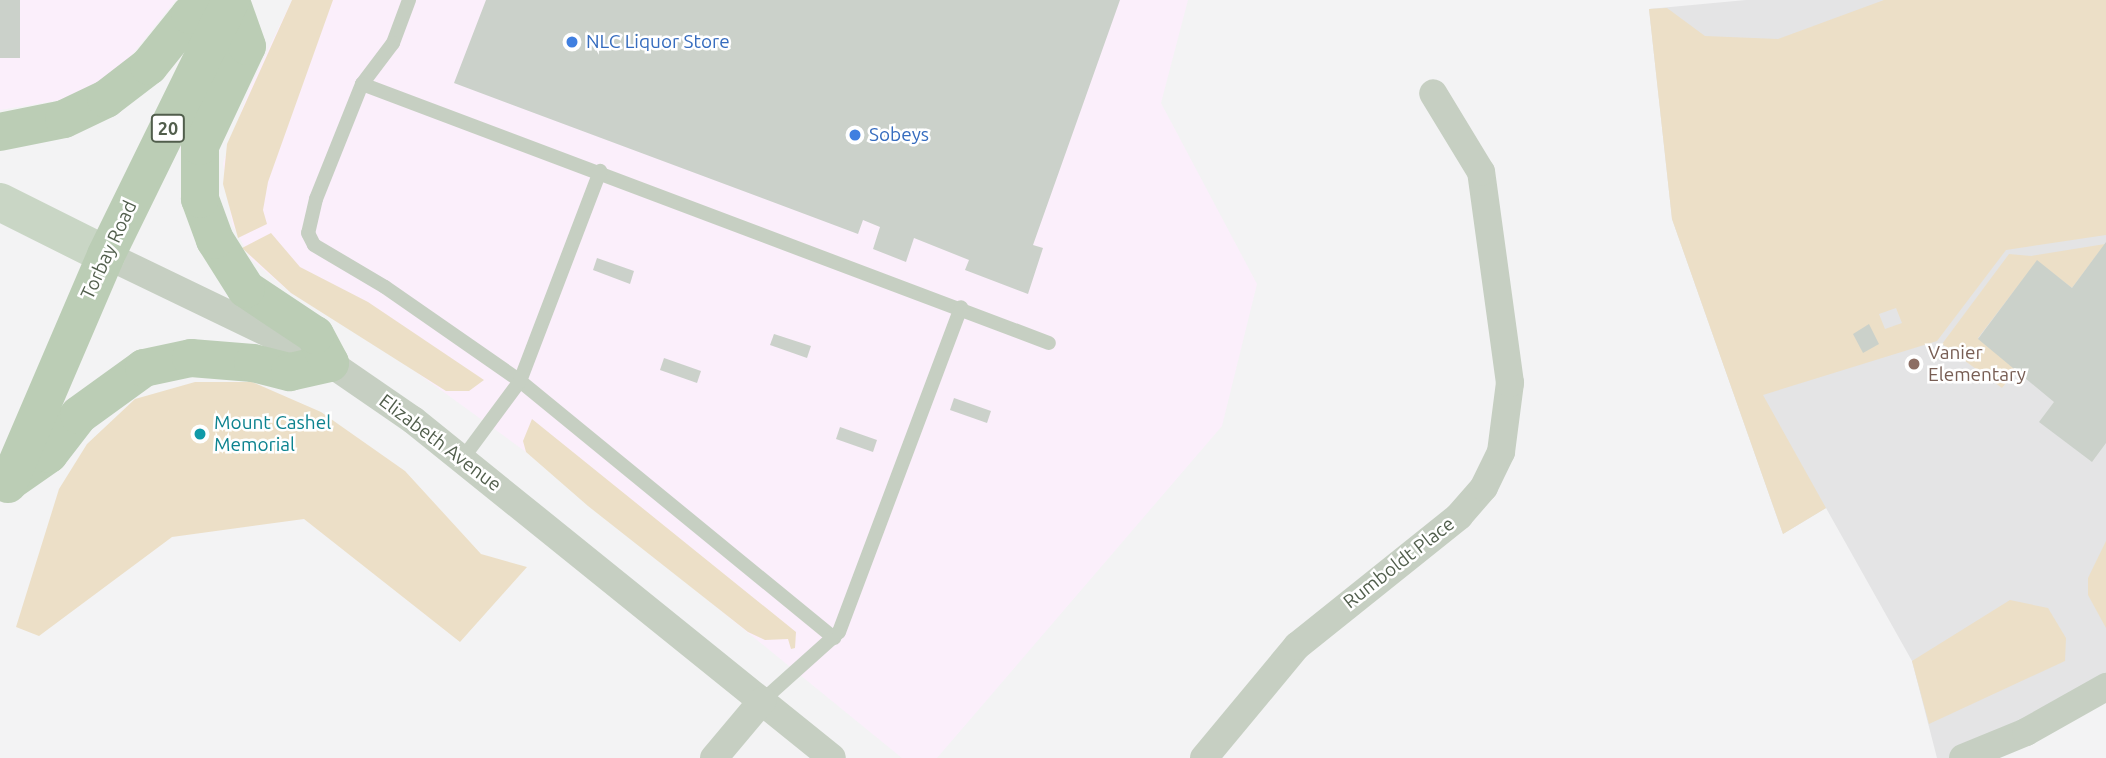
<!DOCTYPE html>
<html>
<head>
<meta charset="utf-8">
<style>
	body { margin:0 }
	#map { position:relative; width:2106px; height:758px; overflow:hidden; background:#f3f3f4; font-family:Ubuntu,sans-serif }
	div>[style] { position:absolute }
	.commercial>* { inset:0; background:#fbeffb }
	.education>* { inset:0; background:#e4e4e5 }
	.green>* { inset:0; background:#ecdfc7 }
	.building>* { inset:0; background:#cbd1ca }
	.service>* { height:14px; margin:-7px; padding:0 7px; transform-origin:7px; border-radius:7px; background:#c6cfc2 }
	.minor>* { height:28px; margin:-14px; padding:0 14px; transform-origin:14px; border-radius:14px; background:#c6cfc2 }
	.secondary>* { height:38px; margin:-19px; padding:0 19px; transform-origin:19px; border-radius:19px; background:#c9d6c5 }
	.primary>* { height:38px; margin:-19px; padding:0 19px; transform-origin:19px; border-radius:19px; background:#bbcdb5 }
	.dots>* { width:19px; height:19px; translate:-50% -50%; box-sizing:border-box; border:4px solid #fff; border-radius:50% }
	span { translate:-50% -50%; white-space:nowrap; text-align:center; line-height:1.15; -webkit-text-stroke:5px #fff; paint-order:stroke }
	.shield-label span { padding:2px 5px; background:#fff; border:2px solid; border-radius:5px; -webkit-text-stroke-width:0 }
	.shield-label { font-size:18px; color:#515e4c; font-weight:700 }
	.shop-label { font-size:19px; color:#366cbe }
	.left { translate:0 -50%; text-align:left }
	.street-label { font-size:19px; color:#515e4c }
	.education-label { font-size:19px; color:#785e54 }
	.culture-label { font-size:19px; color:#0d838f }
</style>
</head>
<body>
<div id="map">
	<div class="commercial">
		<i style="clip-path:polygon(0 0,176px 0,127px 61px,98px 83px,61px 100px,0 110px)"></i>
		<i style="clip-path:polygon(292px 0,1188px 0,1161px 103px,1257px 284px,1222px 426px,937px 758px,902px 758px,526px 452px,383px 348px,291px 293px,251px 259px,232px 224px,223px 163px,250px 87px)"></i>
	</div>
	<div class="education">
		<i style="clip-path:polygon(1746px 0,2106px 0,2106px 687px,1963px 758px,1937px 758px,1912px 661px,1826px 508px,1783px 534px,1672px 219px,1649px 9px)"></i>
	</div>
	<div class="green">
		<i style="clip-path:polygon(292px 0,333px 0,268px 182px,263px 210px,267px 224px,238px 238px,223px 184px,227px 144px)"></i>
		<i style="clip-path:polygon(evenodd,1884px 0,2106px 0,2106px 235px,2006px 250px,1937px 341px,1763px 395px,1826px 508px,1783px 534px,1672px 219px,1649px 9px,1667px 8px,1705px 36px,1778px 39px,1884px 0,1896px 308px,1902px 323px,1885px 329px,1879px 314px,1896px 308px)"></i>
		<i style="clip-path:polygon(271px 233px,300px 267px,368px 302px,484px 380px,469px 391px,446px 391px,291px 293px,242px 248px)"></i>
		<i style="clip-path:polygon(2105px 244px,2072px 288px,2037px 261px,1978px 338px,2016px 370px,2002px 388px,1942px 344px,2009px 254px,2031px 256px)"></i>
		<i style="clip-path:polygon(195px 382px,252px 382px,321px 412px,405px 471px,481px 554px,527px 567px,460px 642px,304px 519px,172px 537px,39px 636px,16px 627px,59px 489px,87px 444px,135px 399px)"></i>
		<i style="clip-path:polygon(532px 419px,796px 632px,795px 648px,791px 649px,788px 639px,765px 640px,748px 632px,588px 506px,526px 452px,523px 441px)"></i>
		<i style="clip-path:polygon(2106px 541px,2106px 628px,2088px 595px,2088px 578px)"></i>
		<i style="clip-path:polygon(2010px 600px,2048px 608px,2066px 638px,2065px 661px,1929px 724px,1912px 661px)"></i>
	</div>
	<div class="building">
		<i style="clip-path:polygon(0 0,20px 0,20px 58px,0 58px)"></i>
		<i style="clip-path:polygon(486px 0,1120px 0,1033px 245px,1043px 248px,1028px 294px,965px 270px,969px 260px,914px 238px,906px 262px,873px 249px,880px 227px,863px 220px,858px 234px,454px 83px)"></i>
		<i style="clip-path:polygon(2106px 242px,2106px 443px,2092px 462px,2039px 422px,2054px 402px,1978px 339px,2037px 260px,2072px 288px)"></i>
		<i style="clip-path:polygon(597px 258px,634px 271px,630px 284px,593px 270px)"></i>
		<i style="clip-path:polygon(1869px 324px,1879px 344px,1863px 353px,1853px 334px)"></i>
		<i style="clip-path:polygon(774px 334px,811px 346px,807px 358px,770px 345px)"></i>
		<i style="clip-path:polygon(664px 358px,701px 371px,697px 383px,660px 370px)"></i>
		<i style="clip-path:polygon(954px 398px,991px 411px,987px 423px,950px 410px)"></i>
		<i style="clip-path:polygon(840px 427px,877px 440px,873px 452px,836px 439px)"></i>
	</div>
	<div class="service">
		<i style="left:409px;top:0;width:46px;rotate:110.4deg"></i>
		<i style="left:393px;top:43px;width:51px;rotate:127.1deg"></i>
		<i style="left:362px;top:84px;width:124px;rotate:111.8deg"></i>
		<i style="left:316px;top:199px;width:35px;rotate:103deg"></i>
		<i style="left:308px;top:233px;width:13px;rotate:63deg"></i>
		<i style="left:314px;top:245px;width:82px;rotate:30.6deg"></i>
		<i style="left:385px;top:287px;width:165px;rotate:34.8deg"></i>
		<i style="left:520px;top:381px;width:406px;rotate:39.3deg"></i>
		<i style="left:362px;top:84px;width:734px;rotate:20.66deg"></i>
		<i style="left:463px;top:458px;width:96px;rotate:-53.5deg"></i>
		<i style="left:520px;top:381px;width:225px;rotate:-69.1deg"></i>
		<i style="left:762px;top:701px;width:103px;rotate:-41.9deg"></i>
		<i style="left:839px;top:632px;width:347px;rotate:-69.4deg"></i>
	</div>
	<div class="minor">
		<i style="left:106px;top:255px;width:249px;rotate:25.7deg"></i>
		<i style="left:330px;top:363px;width:101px;rotate:34.5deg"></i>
		<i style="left:413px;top:420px;width:538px;rotate:38.89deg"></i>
		<i style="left:714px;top:758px;width:75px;rotate:-49.9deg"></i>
		<i style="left:1204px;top:758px;width:146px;rotate:-50.3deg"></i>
		<i style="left:1297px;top:646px;width:208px;rotate:-38.7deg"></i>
		<i style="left:1459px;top:516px;width:38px;rotate:-49deg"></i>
		<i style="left:1484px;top:487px;width:39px;rotate:-64deg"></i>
		<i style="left:1501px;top:452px;width:70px;rotate:-82.6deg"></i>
		<i style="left:1510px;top:383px;width:213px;rotate:-97.8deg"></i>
		<i style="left:1481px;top:172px;width:92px;rotate:-121.3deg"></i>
		<i style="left:1963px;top:758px;width:68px;rotate:-22.4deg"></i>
		<i style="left:2026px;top:732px;width:92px;rotate:-29.4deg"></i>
	</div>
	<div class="secondary">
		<i style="left:0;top:202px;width:119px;rotate:26.6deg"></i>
	</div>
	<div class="primary">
		<i style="left:0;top:132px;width:65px;rotate:-11.5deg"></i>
		<i style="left:64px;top:119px;width:47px;rotate:-25.5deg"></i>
		<i style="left:106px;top:99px;width:54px;rotate:-37.5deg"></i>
		<i style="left:149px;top:66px;width:65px;rotate:-51.2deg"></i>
		<i style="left:190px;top:15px;width:43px;rotate:-18.9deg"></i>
		<i style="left:9px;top:482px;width:49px;rotate:-35deg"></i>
		<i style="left:49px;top:454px;width:49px;rotate:-52.4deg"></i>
		<i style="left:79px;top:415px;width:80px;rotate:-35.9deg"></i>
		<i style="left:144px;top:368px;width:48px;rotate:-12deg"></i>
		<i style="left:191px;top:358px;width:62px;rotate:4.6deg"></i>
		<i style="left:253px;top:363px;width:38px;rotate:14deg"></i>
		<i style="left:290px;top:372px;width:41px;rotate:-12.7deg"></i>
		<i style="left:330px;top:363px;width:32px;rotate:-118deg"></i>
		<i style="left:315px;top:335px;width:83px;rotate:-146.3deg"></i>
		<i style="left:246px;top:289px;width:58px;rotate:-122.3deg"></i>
		<i style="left:215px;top:240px;width:44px;rotate:-110.1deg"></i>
		<i style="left:200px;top:199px;width:53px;rotate:-90deg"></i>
		<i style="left:200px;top:146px;width:110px;rotate:-64.8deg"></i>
		<i style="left:247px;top:46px;width:48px;rotate:-109.6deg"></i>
		<i style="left:8px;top:484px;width:249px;rotate:-66.8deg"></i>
		<i style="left:106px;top:255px;width:284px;rotate:-63.9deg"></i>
	</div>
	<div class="dots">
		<i style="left:572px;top:42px;background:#3f7fe0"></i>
		<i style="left:855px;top:135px;background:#3f7fe0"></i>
		<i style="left:1914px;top:364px;background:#8d6e63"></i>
		<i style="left:200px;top:434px;background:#0f9aa8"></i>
	</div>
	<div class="shield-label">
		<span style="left:168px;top:128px">20</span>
	</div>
	<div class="shop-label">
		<span class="left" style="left:586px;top:42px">NLC Liquor Store</span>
		<span class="left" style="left:869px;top:135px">Sobeys</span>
	</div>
	<div class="street-label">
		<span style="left:109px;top:250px;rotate:-65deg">Torbay Road</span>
		<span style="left:440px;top:443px;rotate:37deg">Elizabeth Avenue</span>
		<span style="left:1399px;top:563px;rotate:-38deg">Rumboldt Place</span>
	</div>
	<div class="education-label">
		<span class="left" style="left:1928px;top:364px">Vanier<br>Elementary</span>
	</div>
	<div class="culture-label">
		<span class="left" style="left:214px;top:434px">Mount Cashel<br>Memorial</span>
	</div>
</div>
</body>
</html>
